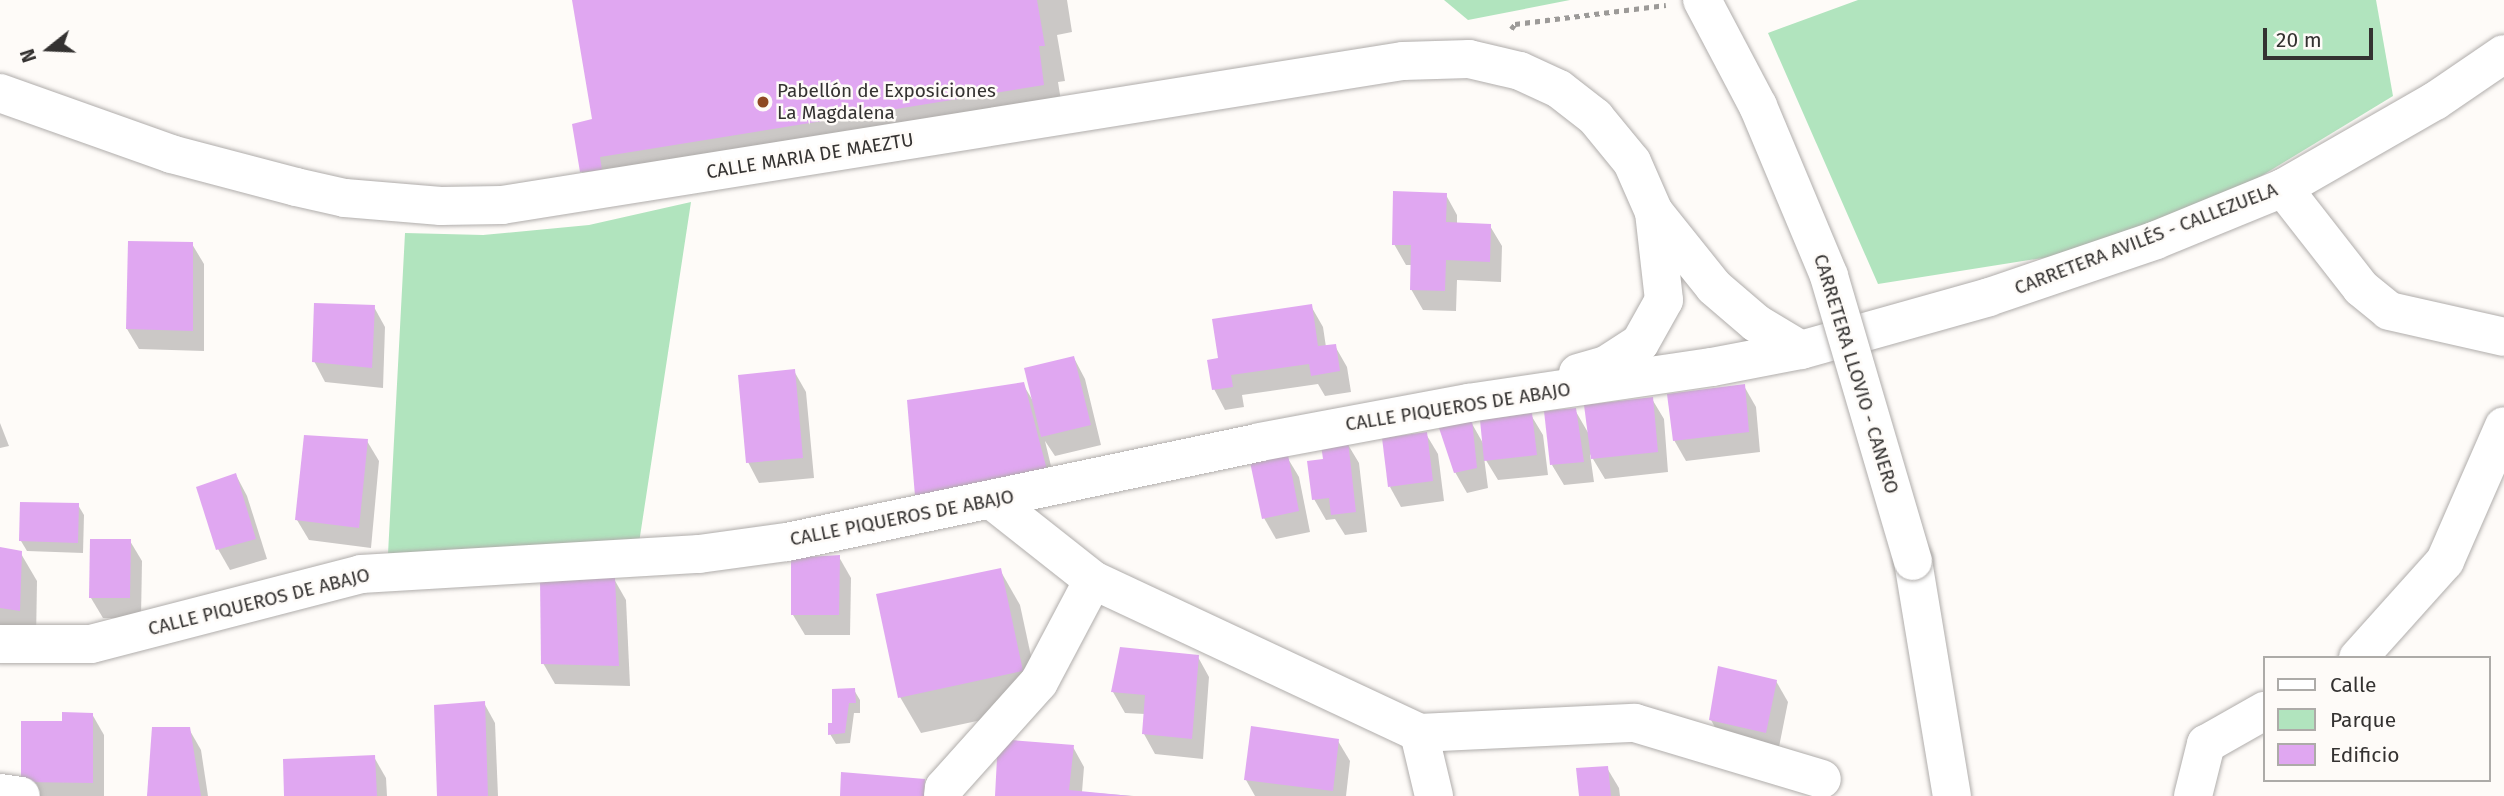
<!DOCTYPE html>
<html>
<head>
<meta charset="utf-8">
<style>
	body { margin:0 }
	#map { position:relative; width:2504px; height:796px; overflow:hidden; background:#fefbf8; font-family:"Fira Sans",sans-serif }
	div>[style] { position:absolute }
	.green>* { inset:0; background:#b1e4be }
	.shadow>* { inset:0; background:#0003 }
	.building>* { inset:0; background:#e0a7f1 }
	.path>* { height:4.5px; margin-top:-2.25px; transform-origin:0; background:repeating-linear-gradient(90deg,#9c9a98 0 5px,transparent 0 10px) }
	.roads { filter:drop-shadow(0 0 2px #b0adab) drop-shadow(0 0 2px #b0adab) }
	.minor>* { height:38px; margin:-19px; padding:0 19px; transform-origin:19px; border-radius:19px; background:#fff }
	.highway>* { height:38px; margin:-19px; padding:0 19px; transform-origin:19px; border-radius:19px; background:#fff }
	.bridges { filter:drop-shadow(0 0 2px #b0adab) drop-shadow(0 0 2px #b0adab) }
	.highway-bridge>* { height:38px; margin:-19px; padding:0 19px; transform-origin:19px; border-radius:19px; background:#fff }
	.dots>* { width:19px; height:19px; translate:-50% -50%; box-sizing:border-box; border:4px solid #fefbf8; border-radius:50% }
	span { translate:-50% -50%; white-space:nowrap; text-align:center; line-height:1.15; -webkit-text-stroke:5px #fefbf8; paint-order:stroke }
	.poi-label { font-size:19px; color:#343231 }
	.left { translate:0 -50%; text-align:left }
	.street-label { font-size:19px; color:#343231 }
	.legend { position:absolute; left:2263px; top:656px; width:228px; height:126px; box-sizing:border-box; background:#fefbf8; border:2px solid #adaba8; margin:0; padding:9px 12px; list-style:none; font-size:21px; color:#343231 }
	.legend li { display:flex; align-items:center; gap:14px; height:35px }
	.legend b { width:35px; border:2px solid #adaba8 }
	.north { position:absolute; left:14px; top:14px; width:70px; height:70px; -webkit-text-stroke:5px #fefbf8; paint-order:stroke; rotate:252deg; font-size:19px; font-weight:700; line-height:28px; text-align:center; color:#343231 }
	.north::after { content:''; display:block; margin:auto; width:24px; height:32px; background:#343231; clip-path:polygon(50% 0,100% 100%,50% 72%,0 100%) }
	.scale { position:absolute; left:2263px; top:28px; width:110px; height:32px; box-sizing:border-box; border:4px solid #343231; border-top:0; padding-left:9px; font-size:21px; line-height:24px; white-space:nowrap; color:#343231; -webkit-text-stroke:5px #fefbf8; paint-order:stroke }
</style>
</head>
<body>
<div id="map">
	<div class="green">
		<i style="clip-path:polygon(1444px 0,1570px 0,1468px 20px)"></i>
		<i style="clip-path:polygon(1858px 0,2376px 0,2393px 96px,2156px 240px,1878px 284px,1768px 33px)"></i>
		<i style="clip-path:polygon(691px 202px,639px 543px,388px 554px,405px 233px,483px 235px,589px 225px)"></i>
	</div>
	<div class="shadow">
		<i style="clip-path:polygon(574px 0,1067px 0,1072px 32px,1057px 35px,1065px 81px,1058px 82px,1064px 120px,602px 208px,582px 172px,574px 125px,594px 121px)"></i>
		<i style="clip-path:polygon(1446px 195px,1457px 215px,1457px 225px,1490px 226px,1502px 246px,1501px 282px,1457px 280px,1456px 311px,1423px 310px,1411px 289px,1412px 265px,1406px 265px,1394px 244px)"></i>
		<i style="clip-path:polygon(192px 244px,204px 264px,204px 351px,139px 349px,127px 329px)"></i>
		<i style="clip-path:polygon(1311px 306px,1323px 327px,1326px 347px,1335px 346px,1347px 367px,1351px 392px,1325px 396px,1318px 384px,1242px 395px,1244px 407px,1225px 410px,1214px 389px,1220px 360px)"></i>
		<i style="clip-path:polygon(374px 307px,385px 327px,383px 388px,325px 382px,314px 361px)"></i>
		<i style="clip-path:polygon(1074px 358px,1085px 379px,1101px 445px,1055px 456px,1045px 441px,1057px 491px,928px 515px,1023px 384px,1033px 401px)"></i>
		<i style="clip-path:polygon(794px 371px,806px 392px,814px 478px,759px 483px,748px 462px)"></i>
		<i style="clip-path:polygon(1744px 386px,1756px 407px,1760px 452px,1686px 461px,1674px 440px)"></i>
		<i style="clip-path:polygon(1652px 399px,1664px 419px,1668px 472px,1605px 479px,1590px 454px,1594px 482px,1564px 485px,1552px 465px,1575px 410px,1590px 436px)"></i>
		<i style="clip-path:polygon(1531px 415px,1543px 435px,1548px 475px,1498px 480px,1484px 457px,1488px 488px,1467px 493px,1455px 472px,1471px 422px,1484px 445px)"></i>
		<i style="clip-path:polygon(0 423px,9px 446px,0 448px)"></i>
		<i style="clip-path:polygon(1426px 434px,1438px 454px,1444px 501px,1401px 507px,1390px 487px)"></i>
		<i style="clip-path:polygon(367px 441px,379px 461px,371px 548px,309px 540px,297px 520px)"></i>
		<i style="clip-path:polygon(1347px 443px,1359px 463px,1367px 532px,1345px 535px,1335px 519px,1326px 520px,1314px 499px,1325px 461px)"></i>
		<i style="clip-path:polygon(1287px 457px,1299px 477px,1310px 532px,1276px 539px,1264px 518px)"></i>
		<i style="clip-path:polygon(236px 475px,247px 496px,267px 559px,230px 570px,218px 549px)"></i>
		<i style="clip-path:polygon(78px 505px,84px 515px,83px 553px,27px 551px,21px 541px)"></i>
		<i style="clip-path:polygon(130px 541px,142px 561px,141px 618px,103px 618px,91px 598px)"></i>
		<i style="clip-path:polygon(0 548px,20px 552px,37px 581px,36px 640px,0 635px)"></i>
		<i style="clip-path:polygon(839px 557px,851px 578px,850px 635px,805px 635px,793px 615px)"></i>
		<i style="clip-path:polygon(1000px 570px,1020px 605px,1042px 707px,921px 733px,900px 697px)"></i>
		<i style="clip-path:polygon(614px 579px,626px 600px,630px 686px,555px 684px,543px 663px)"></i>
		<i style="clip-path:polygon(1198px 657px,1209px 677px,1203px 759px,1155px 754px,1144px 734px,1145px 714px,1125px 713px,1113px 692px)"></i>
		<i style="clip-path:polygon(1776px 681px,1788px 702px,1778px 752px,1722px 740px,1711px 720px)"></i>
		<i style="clip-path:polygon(854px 690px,860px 700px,860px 713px,854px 713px,850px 743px,836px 744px,830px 734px)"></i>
		<i style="clip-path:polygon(484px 703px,495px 723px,498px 796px,439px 796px)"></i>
		<i style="clip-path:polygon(92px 714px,104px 735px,104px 796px,31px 796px,22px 782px,64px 723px)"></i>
		<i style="clip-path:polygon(189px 729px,201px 750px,208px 796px,149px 796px)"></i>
		<i style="clip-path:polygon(1338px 741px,1350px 761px,1346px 796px,1255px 796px,1246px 780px)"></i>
		<i style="clip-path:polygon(1073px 747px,1084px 767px,1082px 792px,1134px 796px,996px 796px)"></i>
		<i style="clip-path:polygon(374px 757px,386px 778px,387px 796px,286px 796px)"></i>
		<i style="clip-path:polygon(1607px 768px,1619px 788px,1620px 796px,1581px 796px)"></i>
	</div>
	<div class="building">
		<i style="clip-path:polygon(572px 0,1037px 0,1045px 46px,1039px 46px,1044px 85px,600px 157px,602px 170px,580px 172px,572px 124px,592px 119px)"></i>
		<i style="clip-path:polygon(1393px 191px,1447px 193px,1446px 222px,1491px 224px,1490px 262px,1446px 260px,1445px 291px,1410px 290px,1411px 245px,1392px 245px)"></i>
		<i style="clip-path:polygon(128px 241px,193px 242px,193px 331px,126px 329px)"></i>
		<i style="clip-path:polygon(314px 303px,375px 305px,372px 368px,312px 362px)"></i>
		<i style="clip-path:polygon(1312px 304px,1318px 346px,1336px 344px,1340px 371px,1311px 376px,1309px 364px,1231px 375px,1233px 387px,1212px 390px,1207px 360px,1218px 358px,1212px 319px)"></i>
		<i style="clip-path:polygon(1074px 356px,1091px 425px,1041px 437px,1024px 368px)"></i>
		<i style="clip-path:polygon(795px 369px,803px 458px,746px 463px,738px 375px)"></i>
		<i style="clip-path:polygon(1024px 382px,1047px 470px,915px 496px,907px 400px)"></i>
		<i style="clip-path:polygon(1745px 384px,1749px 432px,1673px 441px,1667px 394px)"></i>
		<i style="clip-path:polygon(1653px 397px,1658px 452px,1591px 459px,1584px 405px)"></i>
		<i style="clip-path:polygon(1576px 408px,1584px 462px,1550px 465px,1544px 411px)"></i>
		<i style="clip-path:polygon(1532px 413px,1537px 455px,1484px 461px,1480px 420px)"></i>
		<i style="clip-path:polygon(1472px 420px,1477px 468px,1454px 473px,1439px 428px)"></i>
		<i style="clip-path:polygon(1427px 432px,1433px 481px,1388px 487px,1382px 438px)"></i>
		<i style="clip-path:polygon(304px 435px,368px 439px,359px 528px,295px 520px)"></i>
		<i style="clip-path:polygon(1348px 441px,1356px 512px,1331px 515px,1329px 498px,1312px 500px,1307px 461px,1323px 459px,1321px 445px)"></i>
		<i style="clip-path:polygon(1288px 455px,1299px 511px,1262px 519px,1250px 462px)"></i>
		<i style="clip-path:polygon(236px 473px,256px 539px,216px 550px,196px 487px)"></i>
		<i style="clip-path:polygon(20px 502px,79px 503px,78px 543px,19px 541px)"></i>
		<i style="clip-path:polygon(90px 539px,131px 539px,130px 598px,89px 598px)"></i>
		<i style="clip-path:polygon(0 547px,22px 551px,20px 611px,0 608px)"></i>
		<i style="clip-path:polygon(840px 555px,839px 615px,791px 615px,791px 558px)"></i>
		<i style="clip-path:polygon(1001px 568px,1023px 671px,898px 698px,876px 594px)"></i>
		<i style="clip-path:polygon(540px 577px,615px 578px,619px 666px,541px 664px)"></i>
		<i style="clip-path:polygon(1120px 647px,1199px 655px,1192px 739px,1142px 734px,1145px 695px,1111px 692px)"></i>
		<i style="clip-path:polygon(1718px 666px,1777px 680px,1766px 733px,1709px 720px)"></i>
		<i style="clip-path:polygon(855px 688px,856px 703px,849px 703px,845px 733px,828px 735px,828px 723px,832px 723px,832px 689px)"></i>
		<i style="clip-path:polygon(485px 701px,488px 796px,437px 796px,434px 705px)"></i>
		<i style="clip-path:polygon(62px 712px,93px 713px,93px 783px,21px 782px,21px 721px,62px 721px)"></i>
		<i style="clip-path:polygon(1251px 726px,1339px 739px,1333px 791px,1244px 780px)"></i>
		<i style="clip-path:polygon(152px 727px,190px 727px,201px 796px,147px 796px)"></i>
		<i style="clip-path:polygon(998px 739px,1074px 745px,1069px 790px,1131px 796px,995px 796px)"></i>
		<i style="clip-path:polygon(375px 755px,377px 796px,284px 796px,283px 759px)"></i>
		<i style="clip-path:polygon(1608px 766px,1611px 796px,1579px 796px,1576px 768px)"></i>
		<i style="clip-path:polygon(841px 772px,925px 779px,924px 796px,840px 796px)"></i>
	</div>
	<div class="path">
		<i style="left:1511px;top:29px;width:6px;rotate:-51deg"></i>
		<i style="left:1515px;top:24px;width:152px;rotate:-7.2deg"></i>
	</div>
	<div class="roads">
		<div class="minor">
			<i style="left:0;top:93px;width:182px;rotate:19.6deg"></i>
			<i style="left:171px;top:154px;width:129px;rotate:14.8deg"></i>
			<i style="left:296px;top:187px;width:50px;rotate:12.7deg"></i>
			<i style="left:345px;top:198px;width:96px;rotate:4.8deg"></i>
			<i style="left:441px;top:206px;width:61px;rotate:-0.9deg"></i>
			<i style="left:502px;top:205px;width:912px;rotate:-9.08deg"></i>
			<i style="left:1403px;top:61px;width:66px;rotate:-1.7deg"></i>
			<i style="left:1469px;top:59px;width:52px;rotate:13.2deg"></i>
			<i style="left:1520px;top:71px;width:43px;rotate:24.8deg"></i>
			<i style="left:1559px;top:89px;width:46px;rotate:37.9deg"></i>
			<i style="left:1595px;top:117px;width:58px;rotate:50.6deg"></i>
			<i style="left:1632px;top:162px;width:55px;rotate:66.3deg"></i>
			<i style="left:1654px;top:212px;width:96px;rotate:51.3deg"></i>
			<i style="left:1714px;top:287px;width:55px;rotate:40.6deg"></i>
			<i style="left:1756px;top:323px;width:52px;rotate:31deg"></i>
			<i style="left:2283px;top:188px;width:127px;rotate:52deg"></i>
			<i style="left:2361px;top:288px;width:36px;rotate:39deg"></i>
			<i style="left:2389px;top:311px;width:118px;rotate:12.7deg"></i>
			<i style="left:1578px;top:373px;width:29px;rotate:-16deg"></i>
			<i style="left:1606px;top:365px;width:40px;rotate:-32.9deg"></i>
			<i style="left:1640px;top:343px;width:49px;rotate:-60.8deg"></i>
			<i style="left:1664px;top:300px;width:89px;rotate:-96.5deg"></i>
			<i style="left:993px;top:501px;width:127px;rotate:38.3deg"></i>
			<i style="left:1093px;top:580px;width:360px;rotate:25.1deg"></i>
			<i style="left:1419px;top:733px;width:216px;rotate:-2.7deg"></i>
			<i style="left:1635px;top:723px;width:195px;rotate:16.7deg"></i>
			<i style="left:0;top:644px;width:91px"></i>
			<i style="left:91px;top:644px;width:279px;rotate:-14.5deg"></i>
			<i style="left:361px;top:574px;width:339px;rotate:-3.4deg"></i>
			<i style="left:699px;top:554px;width:89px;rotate:-7.8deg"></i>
			<i style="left:787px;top:542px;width:483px;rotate:-11.9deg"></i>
			<i style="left:1260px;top:442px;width:212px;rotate:-10.6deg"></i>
			<i style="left:1468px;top:403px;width:247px;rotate:-8.4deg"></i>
			<i style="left:1712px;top:367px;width:91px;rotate:-10.8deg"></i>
			<i style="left:1801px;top:350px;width:195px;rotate:-15.7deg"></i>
			<i style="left:1989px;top:297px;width:176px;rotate:-18.8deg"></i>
			<i style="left:2156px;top:240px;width:137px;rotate:-22.3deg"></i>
			<i style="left:2283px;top:188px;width:175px;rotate:-29.8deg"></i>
			<i style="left:2435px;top:101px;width:83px;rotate:-34.3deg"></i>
			<i style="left:2358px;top:658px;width:130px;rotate:-48.1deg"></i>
			<i style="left:2445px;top:561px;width:147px;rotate:-66.4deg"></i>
			<i style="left:1419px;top:733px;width:65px;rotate:76.6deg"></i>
			<i style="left:0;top:793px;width:21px;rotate:8deg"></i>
			<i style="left:943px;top:796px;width:8px;rotate:-83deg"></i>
			<i style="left:944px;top:788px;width:142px;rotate:-48.1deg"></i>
			<i style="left:1039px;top:682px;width:115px;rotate:-62.1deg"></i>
			<i style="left:2193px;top:796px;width:54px;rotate:-76deg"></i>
			<i style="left:2206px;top:744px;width:67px;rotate:-29.6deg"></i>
		</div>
		<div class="highway">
			<i style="left:1913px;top:561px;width:238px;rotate:80.6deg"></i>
		</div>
	</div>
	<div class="bridges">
		<div class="highway-bridge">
			<i style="left:1702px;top:0;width:120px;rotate:62.2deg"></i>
			<i style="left:1758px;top:106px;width:184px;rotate:67.3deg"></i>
			<i style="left:1829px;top:276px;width:297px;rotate:73.6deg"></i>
		</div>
	</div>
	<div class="dots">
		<i style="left:763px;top:102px;background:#8e4822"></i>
	</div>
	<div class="poi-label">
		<span class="left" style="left:777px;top:102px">Pabellón de Exposiciones<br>La Magdalena</span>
	</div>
	<div class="street-label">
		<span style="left:810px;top:156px;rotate:-9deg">CALLE MARIA DE MAEZTU</span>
		<span style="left:2146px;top:239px;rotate:-21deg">CARRETERA AVILÉS - CALLEZUELA</span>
		<span style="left:1856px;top:374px;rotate:73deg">CARRETERA LLOVIO - CANERO</span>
		<span style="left:1458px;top:407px;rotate:-9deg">CALLE PIQUEROS DE ABAJO</span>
		<span style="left:902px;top:518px;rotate:-11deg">CALLE PIQUEROS DE ABAJO</span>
		<span style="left:259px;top:602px;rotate:-14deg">CALLE PIQUEROS DE ABAJO</span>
	</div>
	<ul class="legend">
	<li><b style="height:9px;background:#fff"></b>Calle</li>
	<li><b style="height:19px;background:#b1e4be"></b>Parque</li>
	<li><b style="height:19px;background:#e0a7f1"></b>Edificio</li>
	</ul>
	<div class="north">N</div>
	<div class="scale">20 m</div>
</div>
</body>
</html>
